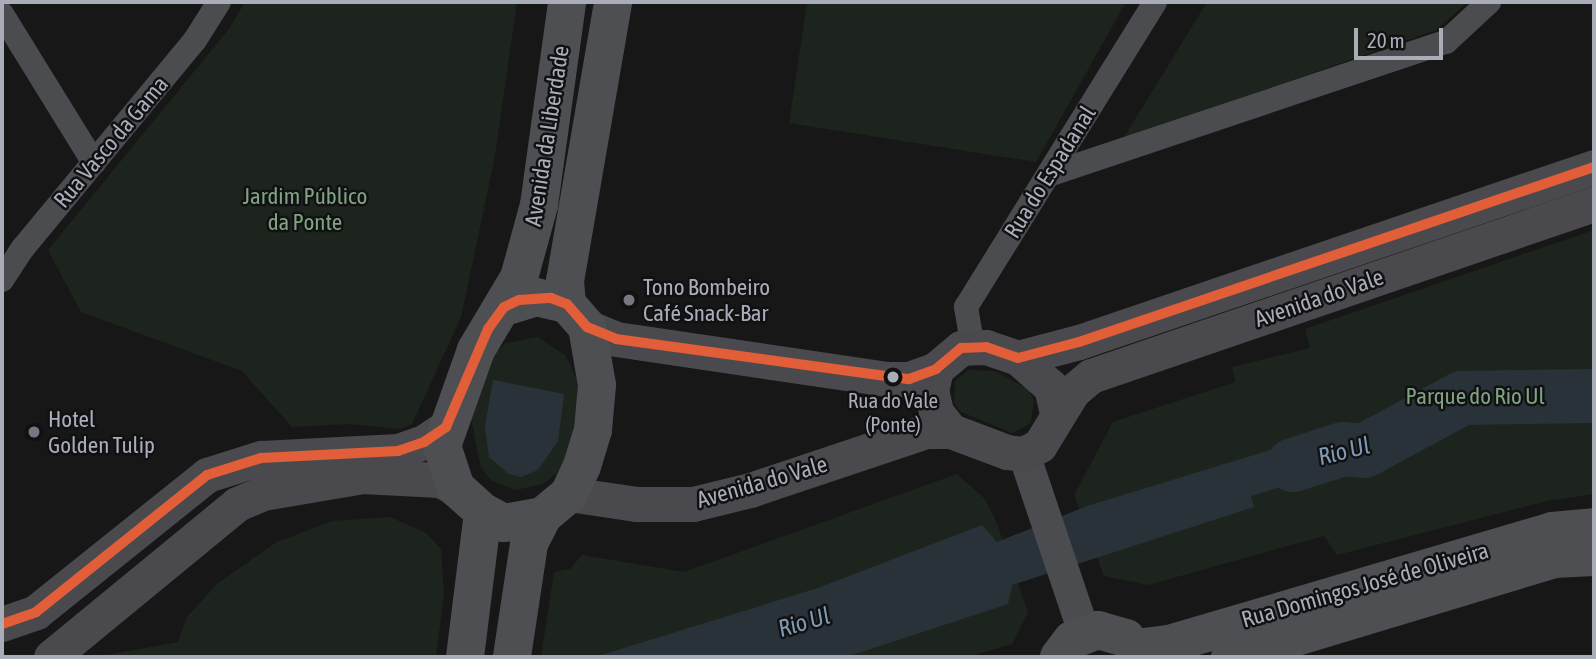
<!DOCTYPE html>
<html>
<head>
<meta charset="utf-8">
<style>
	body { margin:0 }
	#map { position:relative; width:1596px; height:659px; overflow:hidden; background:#171717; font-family:"Asap Condensed",sans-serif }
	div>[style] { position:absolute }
	.green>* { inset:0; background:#1d241e }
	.water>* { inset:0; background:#2a3239 }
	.river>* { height:54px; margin:-27px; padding:0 27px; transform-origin:27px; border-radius:27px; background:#2a3239 }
	.minor>* { height:24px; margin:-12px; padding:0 12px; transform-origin:12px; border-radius:12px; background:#4b4c50 }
	.tertiary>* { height:32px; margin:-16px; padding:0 16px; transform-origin:16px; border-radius:16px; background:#4b4c50 }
	.secondary>* { height:35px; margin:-17.5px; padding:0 17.5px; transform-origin:17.5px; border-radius:17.5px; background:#4a4a4e }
	.primary>* { height:38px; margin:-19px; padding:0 19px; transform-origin:19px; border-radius:19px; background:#4d4f52 }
	.bus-1>* { height:10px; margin:-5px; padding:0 5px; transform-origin:5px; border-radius:5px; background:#e15e39 }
	.dots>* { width:19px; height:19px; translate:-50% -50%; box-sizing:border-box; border:4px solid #111113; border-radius:50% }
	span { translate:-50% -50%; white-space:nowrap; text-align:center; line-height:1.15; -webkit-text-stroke:5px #111113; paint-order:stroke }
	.bus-label { font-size:21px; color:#a8adb8 }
	.street-label { font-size:23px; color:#a8adb8 }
	.park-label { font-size:23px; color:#7fa381 }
	.poi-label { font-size:23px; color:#a8adb8 }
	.left { translate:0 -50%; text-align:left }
	.water-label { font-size:24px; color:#7f9bb3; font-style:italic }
	.frame { position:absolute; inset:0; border:4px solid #a8adb8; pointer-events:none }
	.scale { position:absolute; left:1354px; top:28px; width:89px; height:32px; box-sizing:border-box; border:4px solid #a8adb8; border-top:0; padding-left:9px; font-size:21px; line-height:24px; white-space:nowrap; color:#a8adb8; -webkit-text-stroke:5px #111113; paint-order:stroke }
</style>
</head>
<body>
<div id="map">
	<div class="green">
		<i style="clip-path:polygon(245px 2px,517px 2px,494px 161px,461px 317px,412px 424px,400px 429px,349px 424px,292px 427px,242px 371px,81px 312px,48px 250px,229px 29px)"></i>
		<i style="clip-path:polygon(807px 2px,1126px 2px,1036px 162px,789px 123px)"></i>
		<i style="clip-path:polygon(1207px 2px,1468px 2px,1436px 30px,1123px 139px)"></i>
		<i style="clip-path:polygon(1594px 230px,1594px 494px,1547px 501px,1337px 555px,1324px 536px,1148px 585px,1104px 576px,1074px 495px,1113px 422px,1235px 382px,1232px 367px,1310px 348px,1305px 329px)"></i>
		<i style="clip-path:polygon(538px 337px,565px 355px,577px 379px,578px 404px,568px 458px,557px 473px,543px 484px,516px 490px,492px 481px,481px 468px,471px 419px,491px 357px,506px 343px)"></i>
		<i style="clip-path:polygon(969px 370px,995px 371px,1028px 389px,1034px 401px,1031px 423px,1012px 433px,959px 411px,954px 402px,955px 381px)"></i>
		<i style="clip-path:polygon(957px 474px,985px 499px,996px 521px,1028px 613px,1012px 644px,968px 657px,541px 657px,554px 572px,570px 569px,582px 555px,684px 572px)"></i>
		<i style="clip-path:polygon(390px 517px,426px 533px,441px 549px,444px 594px,436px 657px,96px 657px,178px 642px,187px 617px,218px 583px,277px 542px,332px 521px)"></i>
	</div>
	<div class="water">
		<i style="clip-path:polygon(493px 380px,564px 394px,558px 441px,538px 470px,521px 477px,509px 474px,489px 457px,485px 426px)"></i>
		<i style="clip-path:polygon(1356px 424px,1367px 460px,1251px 496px,1254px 507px,1012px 585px,1008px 604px,846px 657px,595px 657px,818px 588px,982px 525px,997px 542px,1087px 506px)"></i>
	</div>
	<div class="river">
		<i style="left:1293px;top:465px;width:52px;rotate:-17.7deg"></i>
		<i style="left:1343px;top:449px;width:21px;rotate:5deg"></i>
		<i style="left:1364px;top:451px;width:111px;rotate:-28.4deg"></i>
		<i style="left:1462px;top:398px;width:132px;rotate:-0.9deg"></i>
	</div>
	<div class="minor">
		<i style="left:2px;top:14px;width:175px;rotate:58.3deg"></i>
		<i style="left:1048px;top:175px;width:420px;rotate:-18.5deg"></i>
		<i style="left:1446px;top:42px;width:59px;rotate:-42.9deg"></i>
		<i style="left:2px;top:280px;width:38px;rotate:-57deg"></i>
		<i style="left:23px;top:248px;width:270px;rotate:-50.4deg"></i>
		<i style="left:195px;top:40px;width:45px;rotate:-57.7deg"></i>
		<i style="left:973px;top:348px;width:42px;rotate:-99.7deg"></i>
		<i style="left:966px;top:307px;width:359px;rotate:-58.2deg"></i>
	</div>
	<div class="tertiary">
		<i style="left:1024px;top:454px;width:188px;rotate:71.4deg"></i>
	</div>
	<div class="secondary">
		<i style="left:587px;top:327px;width:31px;rotate:22deg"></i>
		<i style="left:616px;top:339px;width:274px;rotate:8.4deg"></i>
		<i style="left:887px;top:379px;width:22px"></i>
		<i style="left:909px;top:379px;width:29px;rotate:-20deg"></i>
		<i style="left:1018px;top:358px;width:63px;rotate:-14.7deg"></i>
		<i style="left:1079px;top:342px;width:544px;rotate:-18.77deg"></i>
		<i style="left:1057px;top:413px;width:27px;rotate:-103deg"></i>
		<i style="left:1051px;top:387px;width:44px;rotate:-138.7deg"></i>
		<i style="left:1018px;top:358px;width:34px;rotate:-161deg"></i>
		<i style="left:986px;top:347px;width:25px;rotate:178deg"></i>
		<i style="left:961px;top:348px;width:33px;rotate:140deg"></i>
		<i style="left:936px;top:369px;width:22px;rotate:103deg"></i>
		<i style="left:931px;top:390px;width:23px;rotate:77deg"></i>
		<i style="left:936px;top:412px;width:24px;rotate:52deg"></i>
		<i style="left:951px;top:431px;width:60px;rotate:20.6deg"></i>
		<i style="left:1007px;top:452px;width:17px;rotate:7deg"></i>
		<i style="left:1024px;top:454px;width:18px;rotate:-29deg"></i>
		<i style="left:1040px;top:445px;width:63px;rotate:-58.6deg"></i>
		<i style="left:1073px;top:391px;width:23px;rotate:-40deg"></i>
		<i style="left:1091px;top:376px;width:532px;rotate:-18.88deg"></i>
		<i style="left:569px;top:494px;width:69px;rotate:8.4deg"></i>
		<i style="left:637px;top:504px;width:56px"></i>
		<i style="left:693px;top:504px;width:59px;rotate:-13.8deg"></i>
		<i style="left:750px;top:490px;width:186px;rotate:-18.5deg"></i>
		<i style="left:926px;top:431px;width:25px"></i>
		<i style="left:2px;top:624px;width:36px;rotate:-19deg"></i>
		<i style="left:36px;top:612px;width:219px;rotate:-38.7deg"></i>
		<i style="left:207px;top:475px;width:57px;rotate:-17.5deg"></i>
		<i style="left:261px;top:458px;width:137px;rotate:-2.9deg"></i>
		<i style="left:398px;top:451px;width:28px;rotate:-19deg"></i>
		<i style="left:424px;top:442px;width:27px;rotate:-34deg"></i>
		<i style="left:51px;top:657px;width:241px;rotate:-39.4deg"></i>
		<i style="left:237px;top:504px;width:28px;rotate:-23deg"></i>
		<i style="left:263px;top:493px;width:100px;rotate:-9.7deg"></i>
		<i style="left:362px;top:476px;width:77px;rotate:3deg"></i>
		<i style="left:439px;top:480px;width:19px;rotate:25deg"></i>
	</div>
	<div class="primary">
		<i style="left:567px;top:304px;width:23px;rotate:-95deg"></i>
		<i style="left:565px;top:281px;width:283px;rotate:-80.2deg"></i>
		<i style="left:504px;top:307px;width:34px;rotate:-17deg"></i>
		<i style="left:536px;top:297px;width:32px;rotate:13deg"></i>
		<i style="left:567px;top:304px;width:30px;rotate:49deg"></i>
		<i style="left:587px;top:327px;width:59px;rotate:80.2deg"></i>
		<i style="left:597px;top:385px;width:45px;rotate:95.1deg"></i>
		<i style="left:593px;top:430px;width:38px;rotate:107deg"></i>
		<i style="left:582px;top:466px;width:31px;rotate:115deg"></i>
		<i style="left:569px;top:494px;width:34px;rotate:140deg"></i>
		<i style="left:543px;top:516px;width:31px;rotate:117deg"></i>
		<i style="left:529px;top:544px;width:114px;rotate:98.6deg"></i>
		<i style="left:543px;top:516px;width:40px;rotate:170deg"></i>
		<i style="left:504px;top:523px;width:24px;rotate:-152deg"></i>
		<i style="left:483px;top:512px;width:36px;rotate:-138deg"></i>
		<i style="left:456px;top:488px;width:44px;rotate:-108.4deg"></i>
		<i style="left:442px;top:446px;width:102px;rotate:-70.5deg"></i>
		<i style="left:476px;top:350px;width:84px;rotate:-59.2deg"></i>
		<i style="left:519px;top:278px;width:76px;rotate:-74.7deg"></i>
		<i style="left:539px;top:205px;width:205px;rotate:-82.1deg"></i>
		<i style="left:1136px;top:648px;width:33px;rotate:-7deg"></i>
		<i style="left:1169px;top:644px;width:399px;rotate:-16.4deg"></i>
		<i style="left:1552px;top:531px;width:42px;rotate:-5.4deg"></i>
		<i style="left:465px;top:657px;width:146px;rotate:-82.9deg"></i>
		<i style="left:1059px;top:657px;width:21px;rotate:-53deg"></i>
		<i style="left:1072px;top:640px;width:28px;rotate:-21deg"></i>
		<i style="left:1098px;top:630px;width:29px;rotate:16deg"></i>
		<i style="left:1126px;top:638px;width:24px;rotate:52deg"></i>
		<i style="left:1230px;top:657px;width:338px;rotate:-16.8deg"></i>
		<i style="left:1554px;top:559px;width:40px;rotate:-2.9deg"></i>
	</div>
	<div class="bus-1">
		<i style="left:2px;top:624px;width:36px;rotate:-19deg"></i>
		<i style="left:36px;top:612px;width:219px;rotate:-38.7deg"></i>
		<i style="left:207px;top:475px;width:57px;rotate:-17.5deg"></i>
		<i style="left:261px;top:458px;width:137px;rotate:-2.9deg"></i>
		<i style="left:398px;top:451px;width:28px;rotate:-19deg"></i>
		<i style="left:424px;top:442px;width:27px;rotate:-34deg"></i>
		<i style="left:446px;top:427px;width:107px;rotate:-66.8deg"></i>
		<i style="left:488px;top:329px;width:27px;rotate:-54deg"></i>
		<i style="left:504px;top:307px;width:17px;rotate:-25deg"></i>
		<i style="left:519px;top:300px;width:32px;rotate:-4deg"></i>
		<i style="left:551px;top:298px;width:17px;rotate:21deg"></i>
		<i style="left:567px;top:304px;width:30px;rotate:49deg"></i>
		<i style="left:587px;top:327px;width:31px;rotate:22deg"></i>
		<i style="left:616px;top:339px;width:296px;rotate:7.8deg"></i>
		<i style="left:909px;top:379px;width:29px;rotate:-20deg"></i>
		<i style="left:936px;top:369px;width:33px;rotate:-40deg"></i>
		<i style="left:961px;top:348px;width:25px;rotate:-2deg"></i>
		<i style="left:986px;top:347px;width:34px;rotate:19deg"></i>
		<i style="left:1018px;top:358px;width:63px;rotate:-14.7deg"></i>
		<i style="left:1079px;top:342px;width:544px;rotate:-18.77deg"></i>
	</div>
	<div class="dots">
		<i style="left:629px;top:300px;background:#757880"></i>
		<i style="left:893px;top:377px;background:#a8adb8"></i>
		<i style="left:34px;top:432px;background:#757880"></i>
	</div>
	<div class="bus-label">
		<span style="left:893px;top:412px">Rua do Vale<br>(Ponte)</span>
	</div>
	<div class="street-label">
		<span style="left:547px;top:136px;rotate:-81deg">Avenida da Liberdade</span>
		<span style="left:111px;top:142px;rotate:-50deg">Rua Vasco da Gama</span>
		<span style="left:1050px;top:172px;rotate:-58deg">Rua do Espadanal</span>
		<span style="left:1319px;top:298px;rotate:-19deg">Avenida do Vale</span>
		<span style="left:762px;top:482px;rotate:-16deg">Avenida do Vale</span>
		<span style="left:1365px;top:585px;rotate:-16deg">Rua Domingos José de Oliveira</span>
	</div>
	<div class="park-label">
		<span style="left:305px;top:209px">Jardim Público<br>da Ponte</span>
		<span style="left:1475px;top:396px">Parque do Rio Ul</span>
	</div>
	<div class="poi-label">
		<span class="left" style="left:643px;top:300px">Tono Bombeiro<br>Café Snack-Bar</span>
		<span class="left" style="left:48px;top:432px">Hotel<br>Golden Tulip</span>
	</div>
	<div class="water-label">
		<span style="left:1344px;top:451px;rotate:-14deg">Rio Ul</span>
		<span style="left:804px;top:622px;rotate:-16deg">Rio Ul</span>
	</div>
	<div class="frame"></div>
	<div class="scale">20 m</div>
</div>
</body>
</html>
